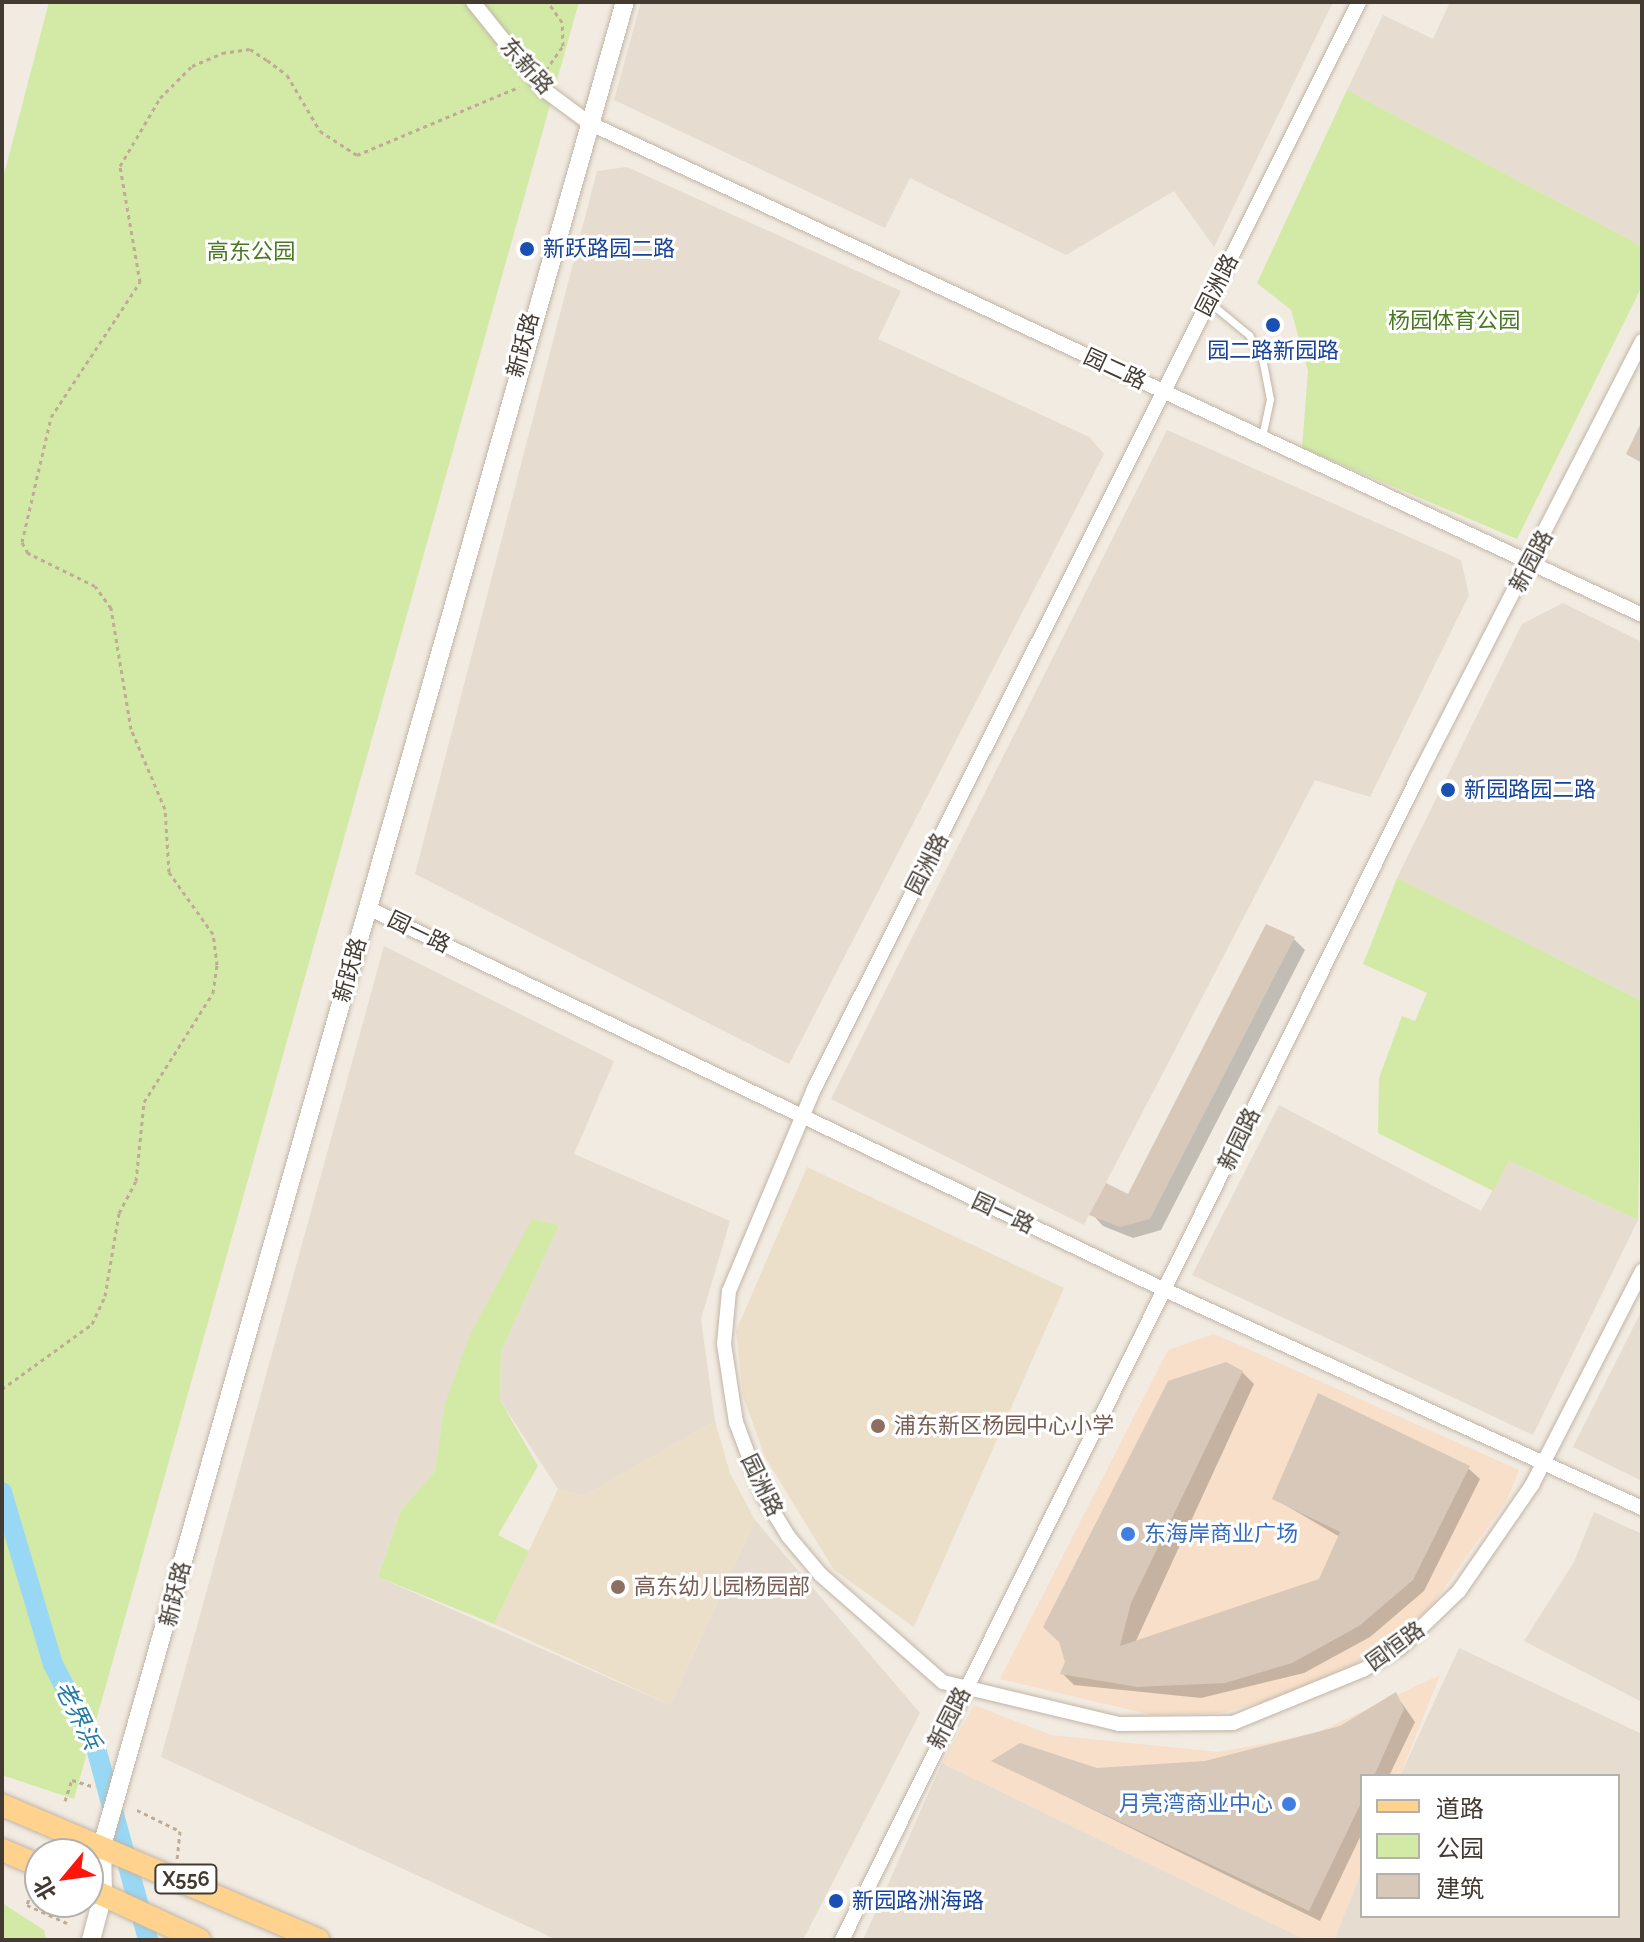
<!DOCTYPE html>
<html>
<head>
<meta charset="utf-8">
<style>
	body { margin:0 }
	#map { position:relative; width:1644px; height:1942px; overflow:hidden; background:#f2ebe1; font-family:Raleway,"Noto Sans SC",sans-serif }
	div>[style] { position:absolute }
	.residential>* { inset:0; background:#e6dccf }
	.commercial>* { inset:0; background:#f7dfc9 }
	.education>* { inset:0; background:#ecdfc9 }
	.green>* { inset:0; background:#d2eaa6 }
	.shadow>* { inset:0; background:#0003 }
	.canal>* { height:20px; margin:-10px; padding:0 10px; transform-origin:10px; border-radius:10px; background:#98d8f4 }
	.building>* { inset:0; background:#d7c8b9 }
	.path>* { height:3px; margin-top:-1.5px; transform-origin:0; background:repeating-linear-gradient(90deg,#c0ac94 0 4px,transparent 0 8px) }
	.roads { filter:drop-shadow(0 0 2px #c0b5a6) drop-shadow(0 0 2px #c0b5a6) }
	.service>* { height:7px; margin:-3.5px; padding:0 3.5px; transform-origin:3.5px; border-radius:3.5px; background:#fff }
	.minor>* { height:14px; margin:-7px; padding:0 7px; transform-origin:7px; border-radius:7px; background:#fff }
	.tertiary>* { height:18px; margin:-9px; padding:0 9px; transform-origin:9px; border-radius:9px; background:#fff }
	.primary>* { height:22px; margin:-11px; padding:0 11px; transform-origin:11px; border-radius:11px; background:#ffd38d }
	.dots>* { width:22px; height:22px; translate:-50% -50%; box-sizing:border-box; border:4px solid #fff; border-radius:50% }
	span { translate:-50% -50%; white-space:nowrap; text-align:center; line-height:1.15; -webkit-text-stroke:6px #fff; paint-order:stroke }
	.shield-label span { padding:2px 6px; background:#fff; border:2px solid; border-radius:6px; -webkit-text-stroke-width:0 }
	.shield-label { font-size:20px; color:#433b32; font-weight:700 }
	.street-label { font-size:22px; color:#433b32 }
	.transit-label { font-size:22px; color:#164399 }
	.left { translate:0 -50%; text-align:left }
	.park-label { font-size:22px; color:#4b7822 }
	.education-label { font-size:22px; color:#785e54 }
	.shop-label { font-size:22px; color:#366cbe }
	.right { translate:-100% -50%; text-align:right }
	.water-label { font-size:24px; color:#237ba5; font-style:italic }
	.frame { position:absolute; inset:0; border:4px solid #433b32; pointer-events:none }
	.legend { position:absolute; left:1360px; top:1774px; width:260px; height:144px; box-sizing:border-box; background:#fff; border:2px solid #b4b1ad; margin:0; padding:10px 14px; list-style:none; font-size:24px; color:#433b32 }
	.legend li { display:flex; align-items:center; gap:16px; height:40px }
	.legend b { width:40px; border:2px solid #b4b1ad }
	.north { position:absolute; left:24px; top:1838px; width:80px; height:80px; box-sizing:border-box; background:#fff; border:2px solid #b4b1ad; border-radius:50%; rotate:241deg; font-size:22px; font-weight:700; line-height:32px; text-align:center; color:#433b32 }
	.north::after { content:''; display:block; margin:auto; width:28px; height:36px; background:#ff160b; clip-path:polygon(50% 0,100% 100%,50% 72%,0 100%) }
</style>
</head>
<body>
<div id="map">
	<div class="residential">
		<i style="clip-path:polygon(641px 2px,1333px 2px,1214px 247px,1174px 191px,1066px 255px,910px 178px,885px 228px,614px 100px)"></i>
		<i style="clip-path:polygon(1450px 2px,1642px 2px,1642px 246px,1347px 90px,1383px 15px,1433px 39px)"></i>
		<i style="clip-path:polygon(627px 167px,901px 291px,878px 339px,1089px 437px,1104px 454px,789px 1064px,415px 874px,597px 171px)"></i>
		<i style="clip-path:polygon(1167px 430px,1461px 560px,1469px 595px,1370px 797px,1315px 780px,1084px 1225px,831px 1099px)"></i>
		<i style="clip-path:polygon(1563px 603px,1642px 642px,1642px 1001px,1397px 878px,1522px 624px)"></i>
		<i style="clip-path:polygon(384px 946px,614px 1061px,574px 1154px,730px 1221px,701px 1319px,715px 1421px,584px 1496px,558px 1489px,500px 1400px,501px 1351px,559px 1225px,532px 1219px,444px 1407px,435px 1471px,401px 1510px,378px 1577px,670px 1705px,755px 1520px,920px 1713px,803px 1940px,557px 1940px,161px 1757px)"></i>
		<i style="clip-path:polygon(1279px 1105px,1481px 1211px,1509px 1161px,1638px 1220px,1533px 1435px,1192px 1275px)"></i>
		<i style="clip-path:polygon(1642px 1310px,1642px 1481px,1573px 1447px)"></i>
		<i style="clip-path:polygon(1594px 1512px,1642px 1534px,1642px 1702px,1524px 1641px,1574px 1562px)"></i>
		<i style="clip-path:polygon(1459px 1648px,1642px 1734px,1642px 1940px,1334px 1940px,1362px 1870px,1362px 1916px,1618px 1916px,1618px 1776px,1400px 1776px)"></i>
		<i style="clip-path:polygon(942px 1763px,1306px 1940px,863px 1940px)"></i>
	</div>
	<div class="commercial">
		<i style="clip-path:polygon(1214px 1334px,1519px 1470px,1507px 1500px,1429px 1609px,1353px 1665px,1282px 1697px,1221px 1713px,1152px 1715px,1000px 1679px,1168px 1350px)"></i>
		<i style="clip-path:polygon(1440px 1675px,1400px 1776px,1362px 1776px,1362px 1870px,1334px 1940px,1306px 1940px,942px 1763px,974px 1705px,1051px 1735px,1219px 1752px,1314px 1734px)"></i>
	</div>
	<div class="education">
		<i style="clip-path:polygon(807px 1167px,1064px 1288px,914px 1627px,834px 1570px,765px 1457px,743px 1396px,736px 1331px)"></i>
		<i style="clip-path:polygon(715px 1421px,730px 1473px,755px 1520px,670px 1705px,494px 1624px,558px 1489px,584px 1496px)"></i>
	</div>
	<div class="green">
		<i style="clip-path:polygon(49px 2px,579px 2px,74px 1799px,2px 1775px,2px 182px)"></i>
		<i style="clip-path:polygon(1347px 90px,1642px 246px,1642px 286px,1517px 539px,1302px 448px,1308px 371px,1291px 310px,1257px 283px)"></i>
		<i style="clip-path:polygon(1397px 878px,1642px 1001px,1638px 1220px,1509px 1161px,1493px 1191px,1378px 1133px,1379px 1078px,1402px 1016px,1415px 1021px,1427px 993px,1363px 964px)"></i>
		<i style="clip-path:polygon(532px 1219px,559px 1225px,501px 1351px,500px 1400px,538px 1466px,498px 1535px,529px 1551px,494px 1624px,378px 1577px,401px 1510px,435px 1471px,444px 1407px,470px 1335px)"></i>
		<i style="clip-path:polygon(2px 1903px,44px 1930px,46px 1940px,2px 1940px)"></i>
	</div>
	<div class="shadow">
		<i style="clip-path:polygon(1294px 939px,1305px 950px,1161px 1230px,1133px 1238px,1103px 1226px,1092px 1214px,1129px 1197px)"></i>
		<i style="clip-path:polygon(1242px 1372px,1254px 1384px,1135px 1643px,1320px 1581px,1340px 1537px,1275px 1499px,1468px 1468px,1480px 1479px,1424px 1591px,1370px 1637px,1304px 1673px,1201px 1698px,1074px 1685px,1063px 1674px)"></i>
		<i style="clip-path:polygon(1396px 1695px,1415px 1722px,1389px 1776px,1362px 1776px,1362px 1833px,1320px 1921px,994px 1761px,1097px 1770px,1205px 1763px,1341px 1728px)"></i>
	</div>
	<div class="canal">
		<i style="left:2px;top:1492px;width:179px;rotate:73.5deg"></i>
		<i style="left:53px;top:1664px;width:94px;rotate:62.9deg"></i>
		<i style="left:96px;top:1748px;width:199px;rotate:74.8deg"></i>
	</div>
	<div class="building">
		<i style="clip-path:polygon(1642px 421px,1642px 463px,1626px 454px)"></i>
		<i style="clip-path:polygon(1266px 924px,1295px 937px,1150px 1219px,1120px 1227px,1089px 1215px,1106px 1183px,1128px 1194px)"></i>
		<i style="clip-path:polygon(1226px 1362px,1243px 1371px,1131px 1603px,1120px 1646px,1319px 1579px,1340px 1532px,1272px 1499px,1318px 1393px,1470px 1466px,1413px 1580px,1359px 1626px,1292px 1663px,1225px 1683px,1137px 1687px,1060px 1674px,1065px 1662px,1059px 1642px,1043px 1627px,1168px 1381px)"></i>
		<i style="clip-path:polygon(1396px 1692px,1404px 1709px,1374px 1776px,1362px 1776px,1362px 1801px,1309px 1911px,991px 1761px,1020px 1743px,1097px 1768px,1205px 1761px,1340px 1726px)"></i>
	</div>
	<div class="path">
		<i style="left:546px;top:70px;width:29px;rotate:-55deg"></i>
		<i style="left:563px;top:46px;width:24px;rotate:-92deg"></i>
		<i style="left:562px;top:22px;width:24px;rotate:-125deg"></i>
		<i style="left:2px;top:1389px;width:111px;rotate:-35.8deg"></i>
		<i style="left:92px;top:1324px;width:31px;rotate:-65deg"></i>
		<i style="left:105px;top:1296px;width:84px;rotate:-80.4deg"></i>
		<i style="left:119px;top:1213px;width:36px;rotate:-62deg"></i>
		<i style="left:136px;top:1181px;width:79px;rotate:-84.2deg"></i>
		<i style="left:144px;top:1102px;width:129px;rotate:-57.7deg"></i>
		<i style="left:213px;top:993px;width:28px;rotate:-82deg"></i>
		<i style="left:217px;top:965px;width:31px;rotate:-97deg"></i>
		<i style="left:213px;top:934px;width:76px;rotate:-125.4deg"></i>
		<i style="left:169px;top:872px;width:63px;rotate:-93.6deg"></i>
		<i style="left:165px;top:809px;width:87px;rotate:-113deg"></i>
		<i style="left:131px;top:729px;width:123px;rotate:-99.4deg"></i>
		<i style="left:111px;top:608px;width:27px;rotate:-126deg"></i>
		<i style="left:95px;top:586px;width:75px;rotate:-153.8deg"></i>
		<i style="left:28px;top:553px;width:13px;rotate:-119deg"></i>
		<i style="left:22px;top:542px;width:128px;rotate:-76.9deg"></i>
		<i style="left:51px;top:417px;width:162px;rotate:-56.6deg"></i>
		<i style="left:140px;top:282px;width:118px;rotate:-99.8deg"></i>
		<i style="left:120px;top:166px;width:79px;rotate:-59.5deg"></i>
		<i style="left:160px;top:98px;width:45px;rotate:-45deg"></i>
		<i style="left:192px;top:66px;width:33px;rotate:-23deg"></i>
		<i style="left:222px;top:53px;width:28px;rotate:-8deg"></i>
		<i style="left:250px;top:49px;width:20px;rotate:33deg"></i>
		<i style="left:267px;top:60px;width:25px;rotate:37deg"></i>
		<i style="left:287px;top:75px;width:65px;rotate:59.5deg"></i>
		<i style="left:320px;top:131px;width:44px;rotate:33deg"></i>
		<i style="left:357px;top:155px;width:176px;rotate:-22.8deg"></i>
		<i style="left:65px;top:1801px;width:22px;rotate:-72deg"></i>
		<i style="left:72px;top:1780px;width:24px;rotate:17deg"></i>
		<i style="left:137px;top:1810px;width:48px;rotate:26deg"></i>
		<i style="left:180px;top:1831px;width:28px;rotate:96deg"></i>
		<i style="left:31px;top:1892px;width:14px;rotate:107deg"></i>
		<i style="left:27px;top:1905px;width:44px;rotate:24.2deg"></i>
	</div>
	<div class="roads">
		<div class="service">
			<i style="left:1209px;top:302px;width:52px;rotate:39.5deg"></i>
			<i style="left:1249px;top:335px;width:26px;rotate:61deg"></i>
			<i style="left:1262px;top:358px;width:42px;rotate:79deg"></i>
			<i style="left:1270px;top:399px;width:39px;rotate:102deg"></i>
		</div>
		<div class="minor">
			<i style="left:473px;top:2px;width:112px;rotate:51.2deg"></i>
			<i style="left:543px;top:89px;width:57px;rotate:36.5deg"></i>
			<i style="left:589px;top:123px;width:1162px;rotate:25.04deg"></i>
			<i style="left:1359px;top:2px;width:1216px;rotate:116.63deg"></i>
			<i style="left:814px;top:1089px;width:219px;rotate:112.8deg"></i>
			<i style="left:729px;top:1291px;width:53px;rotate:95.4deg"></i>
			<i style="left:724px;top:1344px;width:79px;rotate:81.3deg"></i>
			<i style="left:736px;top:1422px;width:78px;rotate:69.7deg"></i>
			<i style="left:763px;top:1495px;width:48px;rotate:58.6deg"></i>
			<i style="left:788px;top:1536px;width:51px;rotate:49.8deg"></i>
			<i style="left:821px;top:1575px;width:162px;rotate:41.3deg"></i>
			<i style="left:943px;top:1682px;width:181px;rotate:13.4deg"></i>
			<i style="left:1119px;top:1724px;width:114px;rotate:-0.5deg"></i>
			<i style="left:1233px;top:1723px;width:140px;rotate:-22.2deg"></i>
			<i style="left:1363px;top:1670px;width:43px;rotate:-30.7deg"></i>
			<i style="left:1400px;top:1648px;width:82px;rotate:-44deg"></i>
			<i style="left:1459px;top:1591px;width:129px;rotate:-55.4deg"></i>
			<i style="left:1532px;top:1485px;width:241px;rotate:-62.8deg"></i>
			<i style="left:368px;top:908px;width:884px;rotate:25.61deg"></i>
			<i style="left:1165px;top:1290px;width:524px;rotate:24.56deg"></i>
			<i style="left:842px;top:1940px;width:1300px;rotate:-63.65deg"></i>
			<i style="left:1419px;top:775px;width:488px;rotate:-62.8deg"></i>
		</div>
		<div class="tertiary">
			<i style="left:91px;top:1940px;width:47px;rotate:-75.1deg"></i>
			<i style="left:103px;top:1895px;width:49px;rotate:-91.2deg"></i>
			<i style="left:102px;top:1846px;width:1917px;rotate:-74.17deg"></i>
		</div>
		<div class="primary">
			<i style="left:2px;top:1805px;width:344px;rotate:23.1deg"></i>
			<i style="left:2px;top:1850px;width:41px;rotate:22.8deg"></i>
			<i style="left:88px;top:1888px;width:123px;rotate:24.9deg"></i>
		</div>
	</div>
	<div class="dots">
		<i style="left:527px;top:249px;background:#1a4fb4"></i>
		<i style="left:1273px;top:325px;background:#1a4fb4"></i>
		<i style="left:1448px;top:790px;background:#1a4fb4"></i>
		<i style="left:878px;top:1426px;background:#8d6e63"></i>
		<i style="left:1128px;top:1534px;background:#3f7fe0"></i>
		<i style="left:618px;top:1587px;background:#8d6e63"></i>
		<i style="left:1289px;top:1804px;background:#3f7fe0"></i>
		<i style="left:836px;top:1901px;background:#1a4fb4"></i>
	</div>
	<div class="shield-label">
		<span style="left:186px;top:1879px">X556</span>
	</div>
	<div class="street-label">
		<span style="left:527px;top:66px;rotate:48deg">东新路</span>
		<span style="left:1217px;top:285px;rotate:-63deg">园洲路</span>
		<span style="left:523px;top:345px;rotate:-75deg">新跃路</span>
		<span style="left:1115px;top:369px;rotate:25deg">园二路</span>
		<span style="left:1531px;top:561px;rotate:-62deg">新园路</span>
		<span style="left:927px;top:864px;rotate:-63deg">园洲路</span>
		<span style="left:419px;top:932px;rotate:26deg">园一路</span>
		<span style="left:350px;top:970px;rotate:-74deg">新跃路</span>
		<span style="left:1239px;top:1139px;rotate:-64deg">新园路</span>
		<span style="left:1003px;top:1213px;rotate:25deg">园一路</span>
		<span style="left:762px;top:1485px;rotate:64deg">园洲路</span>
		<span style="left:175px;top:1594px;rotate:-76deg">新跃路</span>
		<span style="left:1395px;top:1646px;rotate:-36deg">园恒路</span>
		<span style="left:949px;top:1718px;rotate:-63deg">新园路</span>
	</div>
	<div class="transit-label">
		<span class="left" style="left:543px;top:249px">新跃路园二路</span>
		<span style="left:1273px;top:351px">园二路新园路</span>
		<span class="left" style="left:1464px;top:790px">新园路园二路</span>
		<span class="left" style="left:852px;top:1901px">新园路洲海路</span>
	</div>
	<div class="park-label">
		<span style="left:251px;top:252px">高东公园</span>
		<span style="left:1454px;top:321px">杨园体育公园</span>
	</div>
	<div class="education-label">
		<span class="left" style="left:894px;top:1426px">浦东新区杨园中心小学</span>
		<span class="left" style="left:634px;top:1587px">高东幼儿园杨园部</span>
	</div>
	<div class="shop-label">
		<span class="left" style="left:1144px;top:1534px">东海岸商业广场</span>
		<span class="right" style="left:1273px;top:1804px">月亮湾商业中心</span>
	</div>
	<div class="water-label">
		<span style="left:78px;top:1715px;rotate:64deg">老界浜</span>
	</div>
	<div class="frame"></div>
	<ul class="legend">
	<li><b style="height:10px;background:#ffd38d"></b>道路</li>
	<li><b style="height:22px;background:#d2eaa6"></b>公园</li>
	<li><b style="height:22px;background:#d7c8b9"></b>建筑</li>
	</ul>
	<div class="north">北</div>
</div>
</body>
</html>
